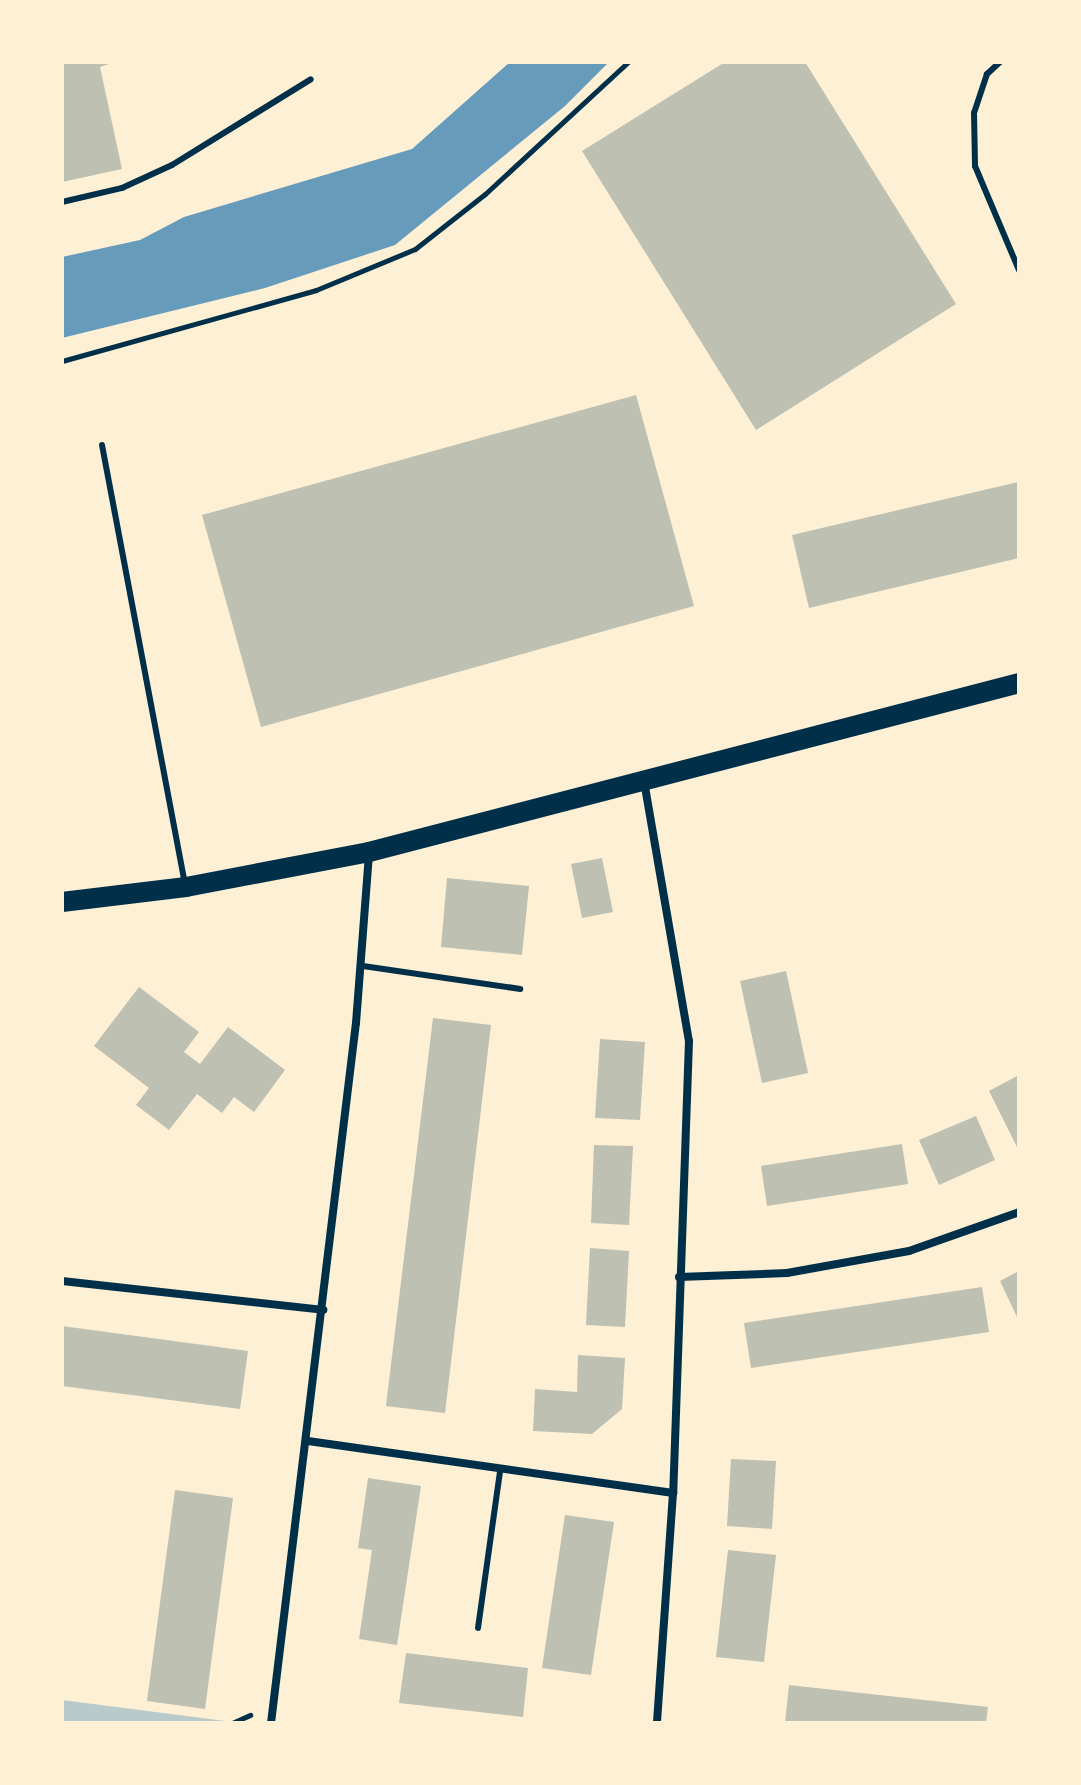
<!DOCTYPE html>
<html>
<head>
<meta charset="utf-8">
<style>
	body { margin:0 }
	#map { position:relative; width:1081px; height:1785px; overflow:hidden; background:#fdf0d5; font-family:"Space Grotesk",sans-serif }
	div>[style] { position:absolute }
	.green>* { inset:0; background:#b9caca }
	.water>* { inset:0; background:#669bbc }
	.building>* { inset:0; background:#bec0b2 }
	.path>* { height:5px; margin:-2.5px; padding:0 2.5px; transform-origin:2.5px; border-radius:2.5px; background:#003049 }
	.service>* { height:6px; margin:-3px; padding:0 3px; transform-origin:3px; border-radius:3px; background:#003049 }
	.minor>* { height:8px; margin:-4px; padding:0 4px; transform-origin:4px; border-radius:4px; background:#003049 }
	.primary>* { height:20px; margin:-10px; padding:0 10px; transform-origin:10px; border-radius:10px; background:#003049 }
	span { translate:-50% -50%; white-space:nowrap; text-align:center; line-height:1.15; -webkit-text-stroke:6px #fdf0d5; paint-order:stroke }
	.frame { position:absolute; inset:0; border:64px solid #fdf0d5; pointer-events:none }
</style>
</head>
<body>
<div id="map">
	<div class="green">
		<i style="clip-path:polygon(62px 1700px,233px 1722px,233px 1723px,62px 1723px)"></i>
	</div>
	<div class="water">
		<i style="clip-path:polygon(510px 62px,609px 62px,565px 106px,395px 245px,265px 288px,62px 338px,62px 257px,140px 240px,184px 217px,412px 149px)"></i>
	</div>
	<div class="building">
		<i style="clip-path:polygon(62px 62px,115px 62px,100px 67px,122px 169px,62px 182px)"></i>
		<i style="clip-path:polygon(725px 62px,805px 62px,956px 304px,756px 430px,582px 151px)"></i>
		<i style="clip-path:polygon(636px 395px,694px 606px,261px 727px,202px 515px)"></i>
		<i style="clip-path:polygon(1018px 482px,1019px 558px,809px 608px,792px 535px)"></i>
		<i style="clip-path:polygon(602px 858px,613px 912px,582px 918px,571px 864px)"></i>
		<i style="clip-path:polygon(447px 878px,529px 886px,522px 955px,441px 947px)"></i>
		<i style="clip-path:polygon(786px 971px,808px 1073px,762px 1083px,740px 981px)"></i>
		<i style="clip-path:polygon(139px 987px,199px 1032px,184px 1052px,200px 1064px,228px 1027px,285px 1070px,254px 1112px,234px 1097px,222px 1113px,197px 1094px,169px 1130px,136px 1105px,149px 1088px,94px 1046px)"></i>
		<i style="clip-path:polygon(433px 1018px,491px 1025px,445px 1413px,386px 1406px)"></i>
		<i style="clip-path:polygon(600px 1039px,645px 1042px,640px 1120px,595px 1118px)"></i>
		<i style="clip-path:polygon(1019px 1075px,1019px 1151px,989px 1091px)"></i>
		<i style="clip-path:polygon(976px 1116px,995px 1160px,939px 1185px,919px 1140px)"></i>
		<i style="clip-path:polygon(902px 1144px,908px 1184px,767px 1206px,761px 1166px)"></i>
		<i style="clip-path:polygon(594px 1145px,633px 1146px,629px 1225px,591px 1223px)"></i>
		<i style="clip-path:polygon(590px 1248px,629px 1251px,625px 1327px,586px 1325px)"></i>
		<i style="clip-path:polygon(1019px 1271px,1019px 1321px,1000px 1281px)"></i>
		<i style="clip-path:polygon(982px 1287px,989px 1332px,751px 1368px,744px 1323px)"></i>
		<i style="clip-path:polygon(62px 1326px,248px 1351px,240px 1409px,62px 1386px)"></i>
		<i style="clip-path:polygon(578px 1355px,625px 1358px,622px 1409px,592px 1434px,533px 1431px,535px 1389px,577px 1392px)"></i>
		<i style="clip-path:polygon(731px 1459px,776px 1461px,772px 1529px,727px 1526px)"></i>
		<i style="clip-path:polygon(368px 1478px,421px 1486px,397px 1645px,359px 1639px,372px 1550px,358px 1548px)"></i>
		<i style="clip-path:polygon(175px 1490px,233px 1498px,205px 1709px,147px 1701px)"></i>
		<i style="clip-path:polygon(565px 1515px,614px 1522px,591px 1675px,542px 1668px)"></i>
		<i style="clip-path:polygon(728px 1550px,776px 1555px,764px 1662px,716px 1657px)"></i>
		<i style="clip-path:polygon(406px 1653px,528px 1668px,523px 1717px,399px 1703px)"></i>
		<i style="clip-path:polygon(789px 1685px,988px 1707px,986px 1723px,785px 1723px)"></i>
	</div>
	<div class="path">
		<i style="left:62px;top:361px;width:264px;rotate:-15.6deg"></i>
		<i style="left:316px;top:290px;width:107px;rotate:-22.5deg"></i>
		<i style="left:415px;top:249px;width:89px;rotate:-38.2deg"></i>
		<i style="left:485px;top:194px;width:195px;rotate:-42.7deg"></i>
		<i style="left:232px;top:1723px;width:20px;rotate:-24deg"></i>
	</div>
	<div class="service">
		<i style="left:1000px;top:62px;width:18px;rotate:137deg"></i>
		<i style="left:987px;top:74px;width:41px;rotate:108.4deg"></i>
		<i style="left:974px;top:113px;width:53px;rotate:88.9deg"></i>
		<i style="left:975px;top:166px;width:113px;rotate:67.1deg"></i>
		<i style="left:62px;top:202px;width:62px;rotate:-13.1deg"></i>
		<i style="left:122px;top:188px;width:55px;rotate:-24.7deg"></i>
		<i style="left:172px;top:165px;width:163px;rotate:-31.7deg"></i>
		<i style="left:102px;top:445px;width:446px;rotate:79.3deg"></i>
		<i style="left:363px;top:966px;width:159px;rotate:8.3deg"></i>
		<i style="left:478px;top:1628px;width:159px;rotate:-82deg"></i>
	</div>
	<div class="minor">
		<i style="left:644px;top:781px;width:264px;rotate:80.2deg"></i>
		<i style="left:689px;top:1041px;width:452px;rotate:92deg"></i>
		<i style="left:673px;top:1493px;width:231px;rotate:94deg"></i>
		<i style="left:679px;top:1277px;width:108px;rotate:-2.1deg"></i>
		<i style="left:787px;top:1273px;width:124px;rotate:-10.2deg"></i>
		<i style="left:909px;top:1251px;width:117px;rotate:-19.5deg"></i>
		<i style="left:62px;top:1281px;width:263px;rotate:6.3deg"></i>
		<i style="left:308px;top:1441px;width:369px;rotate:8.1deg"></i>
		<i style="left:271px;top:1723px;width:705px;rotate:-83.08deg"></i>
		<i style="left:356px;top:1023px;width:169px;rotate:-85.6deg"></i>
	</div>
	<div class="primary">
		<i style="left:62px;top:902px;width:125px;rotate:-6.9deg"></i>
		<i style="left:186px;top:887px;width:186px;rotate:-10.8deg"></i>
		<i style="left:369px;top:852px;width:672px;rotate:-14.57deg"></i>
	</div>
	<div class="frame"></div>
</div>
</body>
</html>
